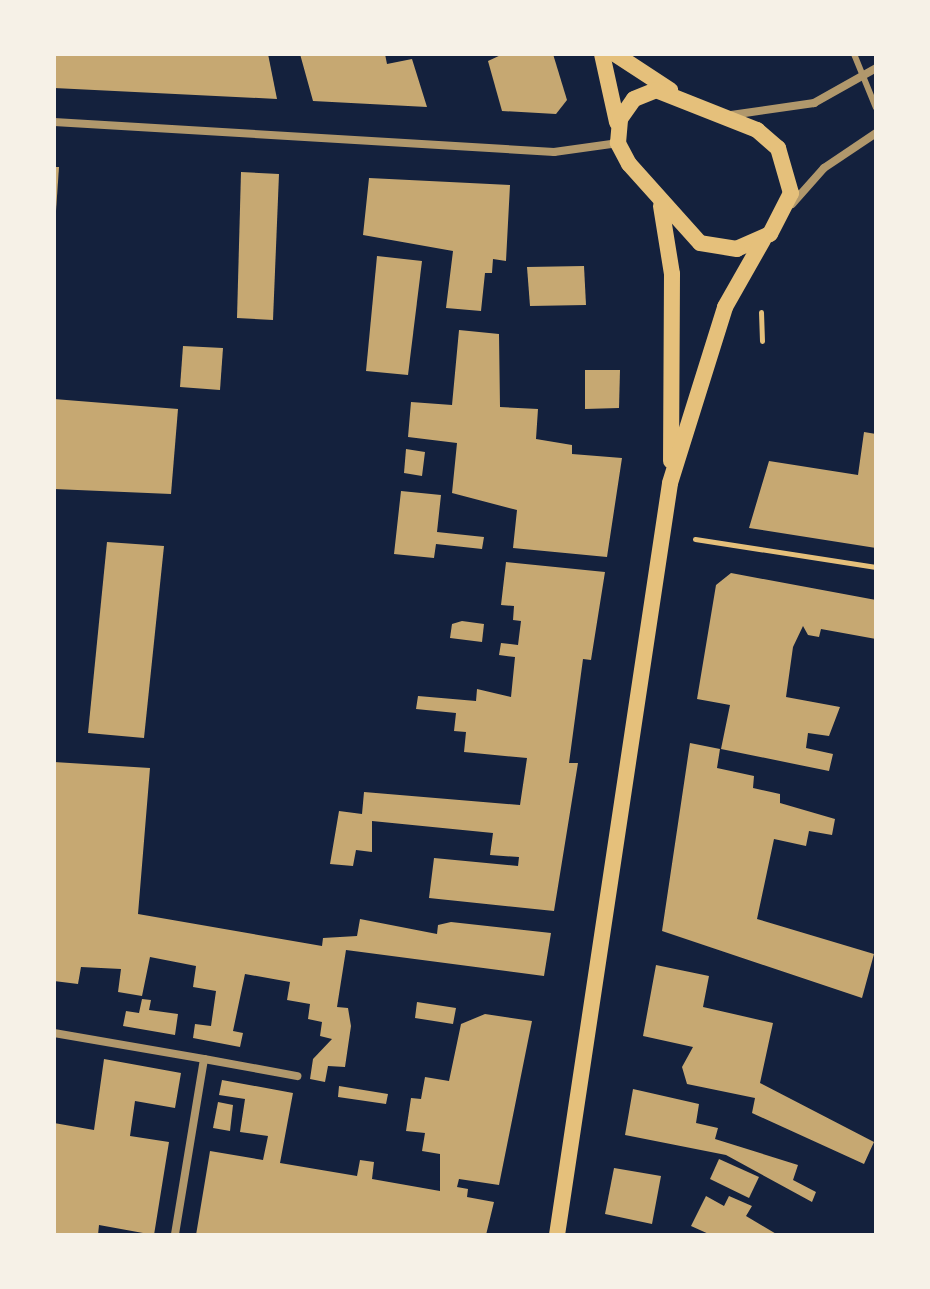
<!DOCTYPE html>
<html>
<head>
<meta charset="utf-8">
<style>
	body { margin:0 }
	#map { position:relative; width:930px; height:1289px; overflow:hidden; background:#14213d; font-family:"Archivo Narrow",sans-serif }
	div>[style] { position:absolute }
	.building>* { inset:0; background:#c6a872 }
	.path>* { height:5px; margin:-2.5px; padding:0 2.5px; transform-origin:2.5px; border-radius:2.5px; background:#e5c07b }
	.service>* { height:6px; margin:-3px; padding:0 3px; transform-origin:3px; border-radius:3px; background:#b1986c }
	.minor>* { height:8px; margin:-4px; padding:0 4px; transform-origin:4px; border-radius:4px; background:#b1986c }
	.secondary>* { height:16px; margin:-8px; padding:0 8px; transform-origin:8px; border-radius:8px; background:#e5c07b }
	span { translate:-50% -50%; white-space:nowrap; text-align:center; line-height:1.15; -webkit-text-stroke:8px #f6f1e7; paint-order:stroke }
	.frame { position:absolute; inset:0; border:56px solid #f6f1e7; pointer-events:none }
</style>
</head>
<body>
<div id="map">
	<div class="building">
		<i style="clip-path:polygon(54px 54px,268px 54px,277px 99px,54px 88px)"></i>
		<i style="clip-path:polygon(300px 54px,385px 54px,387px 64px,412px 59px,427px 107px,313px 101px)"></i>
		<i style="clip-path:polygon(503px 54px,553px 54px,567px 100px,556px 114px,502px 111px,488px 61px)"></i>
		<i style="clip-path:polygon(54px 167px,59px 167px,56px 211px,54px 211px)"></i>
		<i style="clip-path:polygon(241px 172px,279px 174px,273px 320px,237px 318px)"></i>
		<i style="clip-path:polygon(369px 178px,510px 185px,506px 261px,493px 259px,492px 273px,485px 273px,481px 311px,446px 308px,453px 251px,363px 235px)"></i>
		<i style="clip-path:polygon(377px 256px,422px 261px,408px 375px,366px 371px)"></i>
		<i style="clip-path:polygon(584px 266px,586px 305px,530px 306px,527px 267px)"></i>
		<i style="clip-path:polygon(459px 330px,499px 334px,500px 407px,538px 409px,536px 439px,572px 445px,572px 454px,622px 458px,607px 557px,513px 548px,517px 510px,452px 493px,457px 443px,408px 437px,411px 402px,452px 405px)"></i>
		<i style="clip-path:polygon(183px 346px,223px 348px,220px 390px,180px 387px)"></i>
		<i style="clip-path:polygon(585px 370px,620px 370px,619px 408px,585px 409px)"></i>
		<i style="clip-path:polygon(54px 399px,178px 409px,171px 494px,54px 489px)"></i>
		<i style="clip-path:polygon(864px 432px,876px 434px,876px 548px,749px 528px,769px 461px,858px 475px)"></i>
		<i style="clip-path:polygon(406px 449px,425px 452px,422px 476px,404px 473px)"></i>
		<i style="clip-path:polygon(401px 491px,441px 495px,437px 532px,484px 537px,482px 549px,436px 544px,434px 558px,394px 554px)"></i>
		<i style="clip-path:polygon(107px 542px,164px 546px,144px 738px,88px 733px)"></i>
		<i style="clip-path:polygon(506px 562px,605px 572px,591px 660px,583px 659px,569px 763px,578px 763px,554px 911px,429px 898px,434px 858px,518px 866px,519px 857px,490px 855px,493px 833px,372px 821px,372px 852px,356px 850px,353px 866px,330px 864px,339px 811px,362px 814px,364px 792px,520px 805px,527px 758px,464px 752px,466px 732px,454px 731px,456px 713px,416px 709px,418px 696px,476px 701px,477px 689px,511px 697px,515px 657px,499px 655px,501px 643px,518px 645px,521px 621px,513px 620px,514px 606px,501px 605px)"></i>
		<i style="clip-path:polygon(731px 573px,876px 600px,876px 639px,821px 629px,819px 637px,808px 635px,803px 626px,793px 647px,786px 697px,840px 707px,829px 736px,808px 733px,806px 748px,833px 754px,829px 771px,721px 749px,730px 705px,697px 699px,716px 585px)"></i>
		<i style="clip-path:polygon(462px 621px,484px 624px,482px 642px,450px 638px,452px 624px)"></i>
		<i style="clip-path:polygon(690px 743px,720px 749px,717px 768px,754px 776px,753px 788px,780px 794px,780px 803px,835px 819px,832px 835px,809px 831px,806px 846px,774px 839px,757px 919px,874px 954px,862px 998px,662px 931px)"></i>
		<i style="clip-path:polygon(54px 762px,150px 768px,138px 914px,322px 946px,323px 938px,357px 936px,360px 919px,437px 934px,438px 925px,451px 922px,551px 933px,544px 976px,346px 950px,337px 1007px,348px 1008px,351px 1026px,345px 1067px,328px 1066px,325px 1082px,310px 1079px,313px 1059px,332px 1039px,320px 1036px,322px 1022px,308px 1019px,310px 1004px,287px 1000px,290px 982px,245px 974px,233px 1031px,243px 1033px,240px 1047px,193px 1038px,195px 1024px,211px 1026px,216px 991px,193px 987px,196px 966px,150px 957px,142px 996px,118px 992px,121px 969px,81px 967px,78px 984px,54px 981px)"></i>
		<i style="clip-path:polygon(656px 965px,709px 976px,703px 1007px,773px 1023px,760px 1083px,874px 1142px,864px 1164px,752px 1113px,755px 1098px,687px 1084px,682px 1067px,693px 1047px,643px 1036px)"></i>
		<i style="clip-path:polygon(142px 999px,151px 1000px,149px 1010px,178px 1014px,175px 1035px,123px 1026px,126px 1011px,139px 1013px)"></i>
		<i style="clip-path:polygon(417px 1002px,456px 1008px,453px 1024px,415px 1018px)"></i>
		<i style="clip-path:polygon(485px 1014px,532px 1021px,499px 1185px,459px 1179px,457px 1187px,468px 1189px,467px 1197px,494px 1202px,486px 1235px,196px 1235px,210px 1151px,263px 1160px,268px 1136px,240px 1132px,245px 1099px,219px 1095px,222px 1080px,293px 1093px,280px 1163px,357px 1176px,360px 1160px,374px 1162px,372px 1179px,440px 1191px,440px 1154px,422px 1151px,425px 1133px,406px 1131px,411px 1098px,421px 1099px,425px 1077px,449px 1081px,461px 1024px)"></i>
		<i style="clip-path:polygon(104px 1059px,181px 1073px,175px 1108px,135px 1101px,130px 1136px,169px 1142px,154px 1235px,99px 1225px,98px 1235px,54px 1235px,54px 1123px,94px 1130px)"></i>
		<i style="clip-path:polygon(339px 1086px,388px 1094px,386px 1104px,338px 1097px)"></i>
		<i style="clip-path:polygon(633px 1089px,699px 1104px,696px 1123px,718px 1128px,715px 1139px,798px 1165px,793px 1180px,816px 1192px,812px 1202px,726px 1155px,625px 1135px)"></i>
		<i style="clip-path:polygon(218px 1102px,233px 1105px,230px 1131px,213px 1128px)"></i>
		<i style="clip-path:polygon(719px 1159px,759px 1177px,749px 1198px,710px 1179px)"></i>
		<i style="clip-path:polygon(614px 1168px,661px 1176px,652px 1224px,605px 1214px)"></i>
		<i style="clip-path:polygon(706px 1196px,724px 1206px,729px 1196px,752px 1206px,746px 1216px,778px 1235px,711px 1235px,691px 1226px)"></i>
	</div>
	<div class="path">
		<i style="left:761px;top:312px;width:29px;rotate:88deg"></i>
		<i style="left:695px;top:539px;width:183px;rotate:8.8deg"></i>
	</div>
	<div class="service">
		<i style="left:854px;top:54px;width:58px;rotate:67.8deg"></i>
	</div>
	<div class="minor">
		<i style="left:731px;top:115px;width:84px;rotate:-8.2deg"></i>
		<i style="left:814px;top:103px;width:71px;rotate:-29.4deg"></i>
		<i style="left:54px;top:122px;width:501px;rotate:3.43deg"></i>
		<i style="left:554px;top:152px;width:65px;rotate:-8deg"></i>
		<i style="left:792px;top:204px;width:48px;rotate:-48.4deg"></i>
		<i style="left:824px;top:168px;width:63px;rotate:-33.9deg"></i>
		<i style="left:54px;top:1033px;width:152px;rotate:9.8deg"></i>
		<i style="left:204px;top:1059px;width:178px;rotate:99.4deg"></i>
		<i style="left:204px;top:1059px;width:95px;rotate:10.4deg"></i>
	</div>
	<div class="secondary">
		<i style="left:602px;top:54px;width:70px;rotate:77.6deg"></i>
		<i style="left:615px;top:54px;width:66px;rotate:33.2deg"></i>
		<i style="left:656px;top:90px;width:109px;rotate:21.6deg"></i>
		<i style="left:757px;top:130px;width:28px;rotate:41deg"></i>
		<i style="left:778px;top:148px;width:47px;rotate:73.9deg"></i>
		<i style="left:791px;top:193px;width:46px;rotate:117.1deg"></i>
		<i style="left:770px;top:234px;width:36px;rotate:156deg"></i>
		<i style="left:737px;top:249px;width:37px;rotate:-171deg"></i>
		<i style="left:700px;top:243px;width:106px;rotate:-131.9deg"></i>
		<i style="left:629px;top:164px;width:24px;rotate:-118deg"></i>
		<i style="left:618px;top:143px;width:24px;rotate:-85deg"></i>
		<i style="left:620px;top:119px;width:24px;rotate:-55deg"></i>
		<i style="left:634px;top:99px;width:24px;rotate:-22deg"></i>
		<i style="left:661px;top:206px;width:69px;rotate:80.8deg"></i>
		<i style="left:672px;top:274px;width:187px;rotate:90.3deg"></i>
		<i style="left:557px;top:1235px;width:760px;rotate:-81.45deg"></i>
		<i style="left:670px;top:483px;width:184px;rotate:-72.6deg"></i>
		<i style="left:725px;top:307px;width:77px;rotate:-60.4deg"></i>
	</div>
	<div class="frame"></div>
</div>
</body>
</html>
